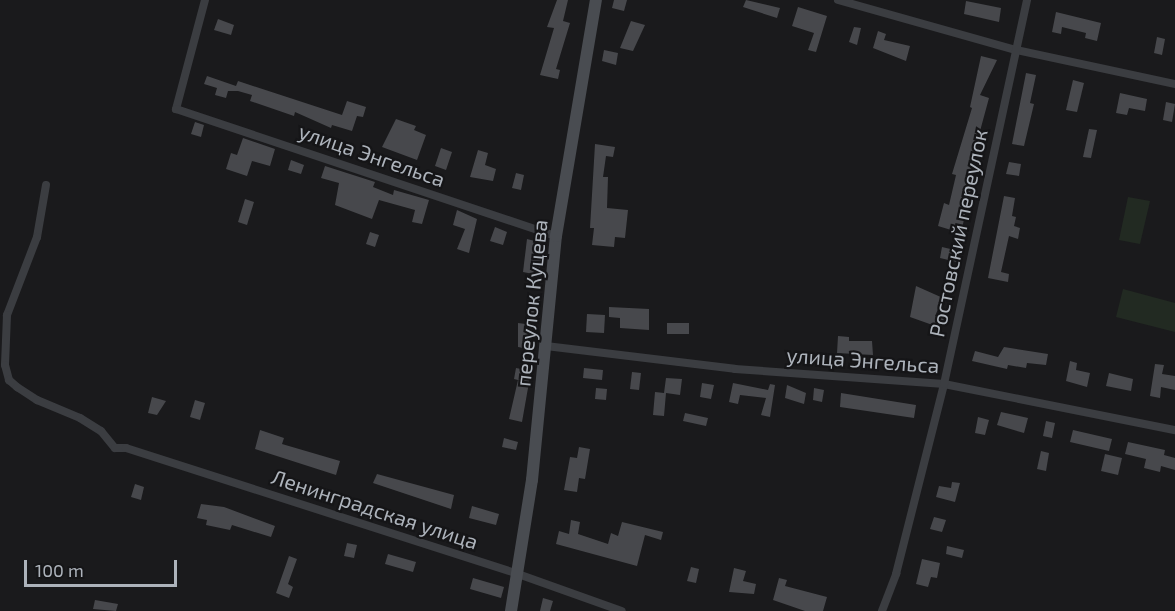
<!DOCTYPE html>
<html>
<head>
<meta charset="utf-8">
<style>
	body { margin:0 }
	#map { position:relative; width:1175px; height:611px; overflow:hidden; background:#1a1a1c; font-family:"Exo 2",sans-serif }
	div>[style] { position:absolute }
	.green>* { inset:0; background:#222a22 }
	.building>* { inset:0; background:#47484c }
	.street>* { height:8px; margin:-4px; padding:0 4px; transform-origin:4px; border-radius:4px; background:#3b3d41 }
	.secondary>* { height:12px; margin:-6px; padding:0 6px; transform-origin:6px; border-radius:6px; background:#494c51 }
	span { translate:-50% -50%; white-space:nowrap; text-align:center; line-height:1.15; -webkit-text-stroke:4.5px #151517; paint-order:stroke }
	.street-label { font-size:21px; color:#adb3bb }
	.scale { position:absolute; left:24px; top:560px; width:153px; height:27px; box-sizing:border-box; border:3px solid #adb3bb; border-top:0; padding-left:8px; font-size:18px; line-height:21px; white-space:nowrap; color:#adb3bb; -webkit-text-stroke:4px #151517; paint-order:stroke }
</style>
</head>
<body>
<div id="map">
	<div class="green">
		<i style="clip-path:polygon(1128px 197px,1150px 201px,1140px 244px,1119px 240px)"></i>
		<i style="clip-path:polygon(1123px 289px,1175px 303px,1175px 332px,1116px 317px)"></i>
	</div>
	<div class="building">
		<i style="clip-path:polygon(557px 0,568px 0,563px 21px,570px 23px,556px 69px,560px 70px,558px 79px,540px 75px,554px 28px,547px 27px)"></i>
		<i style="clip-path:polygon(614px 0,627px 0,624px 11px,612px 8px)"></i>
		<i style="clip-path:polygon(746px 0,780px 8px,777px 18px,743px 7px)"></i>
		<i style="clip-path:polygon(966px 1px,1001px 8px,999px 22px,964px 14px)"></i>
		<i style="clip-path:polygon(798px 7px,827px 16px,816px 52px,808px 50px,814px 33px,792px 26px)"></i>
		<i style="clip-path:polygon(1056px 12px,1101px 23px,1097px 41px,1085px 38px,1086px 33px,1062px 27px,1061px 34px,1052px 32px)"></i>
		<i style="clip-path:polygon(218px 19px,234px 25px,231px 35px,214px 30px)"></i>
		<i style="clip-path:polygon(631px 21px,645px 25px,633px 51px,620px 48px)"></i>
		<i style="clip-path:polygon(854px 27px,861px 28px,857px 45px,849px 42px)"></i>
		<i style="clip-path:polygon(878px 31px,886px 34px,884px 40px,910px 46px,906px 61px,873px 48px)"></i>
		<i style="clip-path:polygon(1157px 37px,1165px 39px,1162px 55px,1154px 53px)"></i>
		<i style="clip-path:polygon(604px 50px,618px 53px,616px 65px,602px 61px)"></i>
		<i style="clip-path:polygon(981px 56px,997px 60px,980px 95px,989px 98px,970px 168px,975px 170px,961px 233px,938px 226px,944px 203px,949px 205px,956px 175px,952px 174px,972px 108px,970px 107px)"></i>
		<i style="clip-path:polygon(1026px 73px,1036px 75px,1030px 103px,1034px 104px,1024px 146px,1012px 144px)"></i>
		<i style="clip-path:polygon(207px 76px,236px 86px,238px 81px,342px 115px,347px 101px,366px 107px,363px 117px,357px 116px,352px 131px,332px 125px,331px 128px,295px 112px,294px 116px,250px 101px,252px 95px,238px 91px,228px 91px,226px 98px,215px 95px,217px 88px,204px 84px)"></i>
		<i style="clip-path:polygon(1073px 80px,1084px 83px,1077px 112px,1066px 110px)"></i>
		<i style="clip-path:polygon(1120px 93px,1147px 99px,1145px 111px,1129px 108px,1127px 115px,1116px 113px)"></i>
		<i style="clip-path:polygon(1166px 102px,1175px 104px,1172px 122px,1163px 120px)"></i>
		<i style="clip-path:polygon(396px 119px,416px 126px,414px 130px,426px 135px,417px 160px,382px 147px)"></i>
		<i style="clip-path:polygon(195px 122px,204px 125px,201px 137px,191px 134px)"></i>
		<i style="clip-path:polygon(1089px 129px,1097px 130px,1091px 158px,1083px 157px)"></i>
		<i style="clip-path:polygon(243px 138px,275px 149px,270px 166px,252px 161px,247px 176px,226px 169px,231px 153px,237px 155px)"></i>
		<i style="clip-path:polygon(595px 144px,615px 147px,613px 157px,606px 156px,603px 177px,608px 177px,607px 208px,628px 210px,625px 238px,615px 237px,614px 247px,592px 245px,594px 228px,590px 228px)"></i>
		<i style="clip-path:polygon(441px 148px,452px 152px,446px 170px,435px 166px)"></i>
		<i style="clip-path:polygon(478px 150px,488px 153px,485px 165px,496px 169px,493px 181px,470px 177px)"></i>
		<i style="clip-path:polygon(291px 160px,304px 165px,301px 174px,288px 170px)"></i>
		<i style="clip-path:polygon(1009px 162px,1021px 164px,1019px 176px,1006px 174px)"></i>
		<i style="clip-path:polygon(325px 166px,375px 182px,373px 187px,393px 195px,394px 190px,429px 200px,422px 224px,412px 222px,415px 210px,379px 200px,372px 219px,335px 205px,339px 183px,321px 178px)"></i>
		<i style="clip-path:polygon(516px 173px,524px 175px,521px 190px,512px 188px)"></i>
		<i style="clip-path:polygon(1004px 196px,1015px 198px,1012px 216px,1016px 217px,1014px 226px,1020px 228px,1018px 239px,1009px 236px,1001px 272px,1009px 274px,1008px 282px,988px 278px)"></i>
		<i style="clip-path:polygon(245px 199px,254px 202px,247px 225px,238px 222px)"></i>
		<i style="clip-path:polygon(457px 210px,477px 219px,469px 253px,457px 249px,465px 229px,453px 225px)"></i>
		<i style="clip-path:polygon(495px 227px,507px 232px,503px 245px,490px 241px)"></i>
		<i style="clip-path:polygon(370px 232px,379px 235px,375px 247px,366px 244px)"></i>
		<i style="clip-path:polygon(527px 239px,546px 244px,538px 275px,523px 272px)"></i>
		<i style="clip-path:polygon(942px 247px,959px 251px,957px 262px,940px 258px)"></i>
		<i style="clip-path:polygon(916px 286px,943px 298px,935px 316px,944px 318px,941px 328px,910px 317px)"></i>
		<i style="clip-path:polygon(533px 297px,540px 298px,538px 315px,530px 314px)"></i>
		<i style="clip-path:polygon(609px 307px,649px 309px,649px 330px,620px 328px,620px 318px,609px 317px)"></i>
		<i style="clip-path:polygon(587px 314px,605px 315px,604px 333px,586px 332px)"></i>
		<i style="clip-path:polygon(518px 323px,533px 325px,529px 349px,518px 347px)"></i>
		<i style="clip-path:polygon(667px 323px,689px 323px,689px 334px,667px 334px)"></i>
		<i style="clip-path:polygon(838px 336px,849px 337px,849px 341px,872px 341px,873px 355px,837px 353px)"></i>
		<i style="clip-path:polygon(1004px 347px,1048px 354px,1046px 365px,1027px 363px,1026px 368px,1008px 365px,1007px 369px,972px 361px,975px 351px,998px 357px)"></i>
		<i style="clip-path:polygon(1070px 361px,1077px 363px,1076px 370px,1090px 373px,1087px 387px,1066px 381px)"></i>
		<i style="clip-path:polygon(1155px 364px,1164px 365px,1162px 374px,1175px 376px,1175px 390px,1161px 387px,1160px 398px,1150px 396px)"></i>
		<i style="clip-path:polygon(516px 368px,531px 371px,522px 422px,509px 419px,518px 380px,514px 379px)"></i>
		<i style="clip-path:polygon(584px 368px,603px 370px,602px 380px,583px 378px)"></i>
		<i style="clip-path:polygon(632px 372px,641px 373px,639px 390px,630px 389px)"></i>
		<i style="clip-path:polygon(1109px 373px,1133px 379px,1131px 391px,1106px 386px)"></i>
		<i style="clip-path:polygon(666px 378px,682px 379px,680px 395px,666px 393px,664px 416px,653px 415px,655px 392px,664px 393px)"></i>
		<i style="clip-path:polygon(702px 383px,714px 385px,711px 399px,700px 397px)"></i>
		<i style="clip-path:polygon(733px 383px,768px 390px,770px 384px,775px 385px,770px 417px,761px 415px,766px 398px,740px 395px,738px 404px,729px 402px)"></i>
		<i style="clip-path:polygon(787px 385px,806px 393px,804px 404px,785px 398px)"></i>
		<i style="clip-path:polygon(596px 388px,607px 389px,606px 400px,595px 399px)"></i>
		<i style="clip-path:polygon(814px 388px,824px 390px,822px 402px,813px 400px)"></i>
		<i style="clip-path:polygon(841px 393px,916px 405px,914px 418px,840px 407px)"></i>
		<i style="clip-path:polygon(152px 397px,166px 401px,157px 415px,148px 413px)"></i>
		<i style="clip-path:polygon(195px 400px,205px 403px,200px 420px,190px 417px)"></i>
		<i style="clip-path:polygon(1001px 412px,1028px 418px,1024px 433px,997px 425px)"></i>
		<i style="clip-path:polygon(685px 413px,708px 418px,706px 426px,683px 421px)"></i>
		<i style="clip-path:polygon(978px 417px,989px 420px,985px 435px,975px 433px)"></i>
		<i style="clip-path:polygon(1046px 421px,1055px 423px,1052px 438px,1043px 436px)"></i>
		<i style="clip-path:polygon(260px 430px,284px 438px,282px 444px,340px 461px,336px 475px,255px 449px)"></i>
		<i style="clip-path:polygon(1073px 430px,1112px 439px,1109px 451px,1070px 442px)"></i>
		<i style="clip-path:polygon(504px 438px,518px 442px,516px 450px,502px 447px)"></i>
		<i style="clip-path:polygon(1128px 442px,1165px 450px,1164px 455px,1175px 458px,1175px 470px,1161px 466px,1160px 472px,1144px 468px,1146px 459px,1125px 454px)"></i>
		<i style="clip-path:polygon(579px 447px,590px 449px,585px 479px,579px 478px,577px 492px,564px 490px,570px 457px,577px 458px)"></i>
		<i style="clip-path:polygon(1041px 451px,1049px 453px,1046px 471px,1037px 469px)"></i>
		<i style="clip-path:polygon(1105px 454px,1122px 458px,1118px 475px,1101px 471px)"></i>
		<i style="clip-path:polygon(377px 474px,454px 495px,451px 509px,373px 483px)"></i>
		<i style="clip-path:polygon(952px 482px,960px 483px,955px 502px,936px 497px,939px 486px,951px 488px)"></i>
		<i style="clip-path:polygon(135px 484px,144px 487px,141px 500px,131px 497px)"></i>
		<i style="clip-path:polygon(201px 504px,224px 507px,275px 526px,271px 537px,232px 525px,230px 530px,206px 525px,207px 520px,197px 518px)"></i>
		<i style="clip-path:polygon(472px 506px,499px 514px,496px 525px,469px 518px)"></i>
		<i style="clip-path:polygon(934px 517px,946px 520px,942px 532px,930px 529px)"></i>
		<i style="clip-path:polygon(571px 520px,580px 522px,578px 534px,608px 544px,611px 533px,618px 536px,622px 522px,663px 532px,661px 540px,645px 535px,637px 566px,556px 544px,559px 531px,569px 534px)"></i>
		<i style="clip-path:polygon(347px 543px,357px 545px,354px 558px,344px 556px)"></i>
		<i style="clip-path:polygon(947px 546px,964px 550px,962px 558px,946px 554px)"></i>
		<i style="clip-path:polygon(388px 554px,416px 562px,413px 572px,385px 564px)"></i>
		<i style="clip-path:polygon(289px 556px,297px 559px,288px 584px,293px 587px,289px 598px,276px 593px)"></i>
		<i style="clip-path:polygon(922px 559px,940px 563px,937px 578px,931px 577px,928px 587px,916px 584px)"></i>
		<i style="clip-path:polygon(691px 567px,699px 569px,696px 583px,687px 581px)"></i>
		<i style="clip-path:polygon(734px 568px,746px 571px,743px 581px,756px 584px,754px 594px,729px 592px)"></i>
		<i style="clip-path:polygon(473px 578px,504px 587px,501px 598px,470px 589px)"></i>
		<i style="clip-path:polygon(779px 578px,787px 580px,785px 586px,827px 597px,823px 611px,805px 611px,773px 600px)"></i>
		<i style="clip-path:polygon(543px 598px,553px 601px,550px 611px,540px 611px)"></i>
		<i style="clip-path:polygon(95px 600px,118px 604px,116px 611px,93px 609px)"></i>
	</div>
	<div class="street">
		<i style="left:205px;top:0;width:113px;rotate:104.9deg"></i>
		<i style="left:176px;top:109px;width:401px;rotate:18.5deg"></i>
		<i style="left:838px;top:0;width:185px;rotate:15.7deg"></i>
		<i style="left:1016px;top:50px;width:163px;rotate:12.1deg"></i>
		<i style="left:46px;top:185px;width:53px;rotate:99.8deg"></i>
		<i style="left:37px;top:237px;width:84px;rotate:111deg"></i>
		<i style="left:7px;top:315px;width:50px;rotate:92.3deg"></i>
		<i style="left:5px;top:365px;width:16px;rotate:75deg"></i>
		<i style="left:9px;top:380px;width:11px;rotate:41deg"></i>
		<i style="left:17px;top:387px;width:24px;rotate:33deg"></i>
		<i style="left:37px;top:400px;width:47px;rotate:22.7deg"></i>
		<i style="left:80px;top:418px;width:25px;rotate:32deg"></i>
		<i style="left:101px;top:431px;width:22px;rotate:51deg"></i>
		<i style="left:115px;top:448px;width:11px"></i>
		<i style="left:126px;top:448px;width:412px;rotate:17.8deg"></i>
		<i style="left:518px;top:574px;width:110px;rotate:19.6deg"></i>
		<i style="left:546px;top:346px;width:190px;rotate:6.9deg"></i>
		<i style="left:735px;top:369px;width:210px;rotate:4.1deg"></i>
		<i style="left:944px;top:384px;width:236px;rotate:11.3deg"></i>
		<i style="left:882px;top:611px;width:40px;rotate:-69deg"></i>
		<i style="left:896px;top:574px;width:196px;rotate:-75.8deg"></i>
		<i style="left:944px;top:384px;width:393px;rotate:-77.8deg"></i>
	</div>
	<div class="secondary">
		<i style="left:511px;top:611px;width:133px;rotate:-80.9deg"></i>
		<i style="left:532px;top:480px;width:245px;rotate:-84.4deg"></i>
		<i style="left:556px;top:236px;width:239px;rotate:-80.4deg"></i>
	</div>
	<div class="street-label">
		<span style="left:372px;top:155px;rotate:19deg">улица Энгельса</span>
		<span style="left:958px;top:233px;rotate:-78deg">Ростовский переулок</span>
		<span style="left:531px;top:303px;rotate:-84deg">переулок Куцева</span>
		<span style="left:863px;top:360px;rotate:4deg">улица Энгельса</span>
		<span style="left:375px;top:509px;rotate:18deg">Ленинградская улица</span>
	</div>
	<div class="scale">100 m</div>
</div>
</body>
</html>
